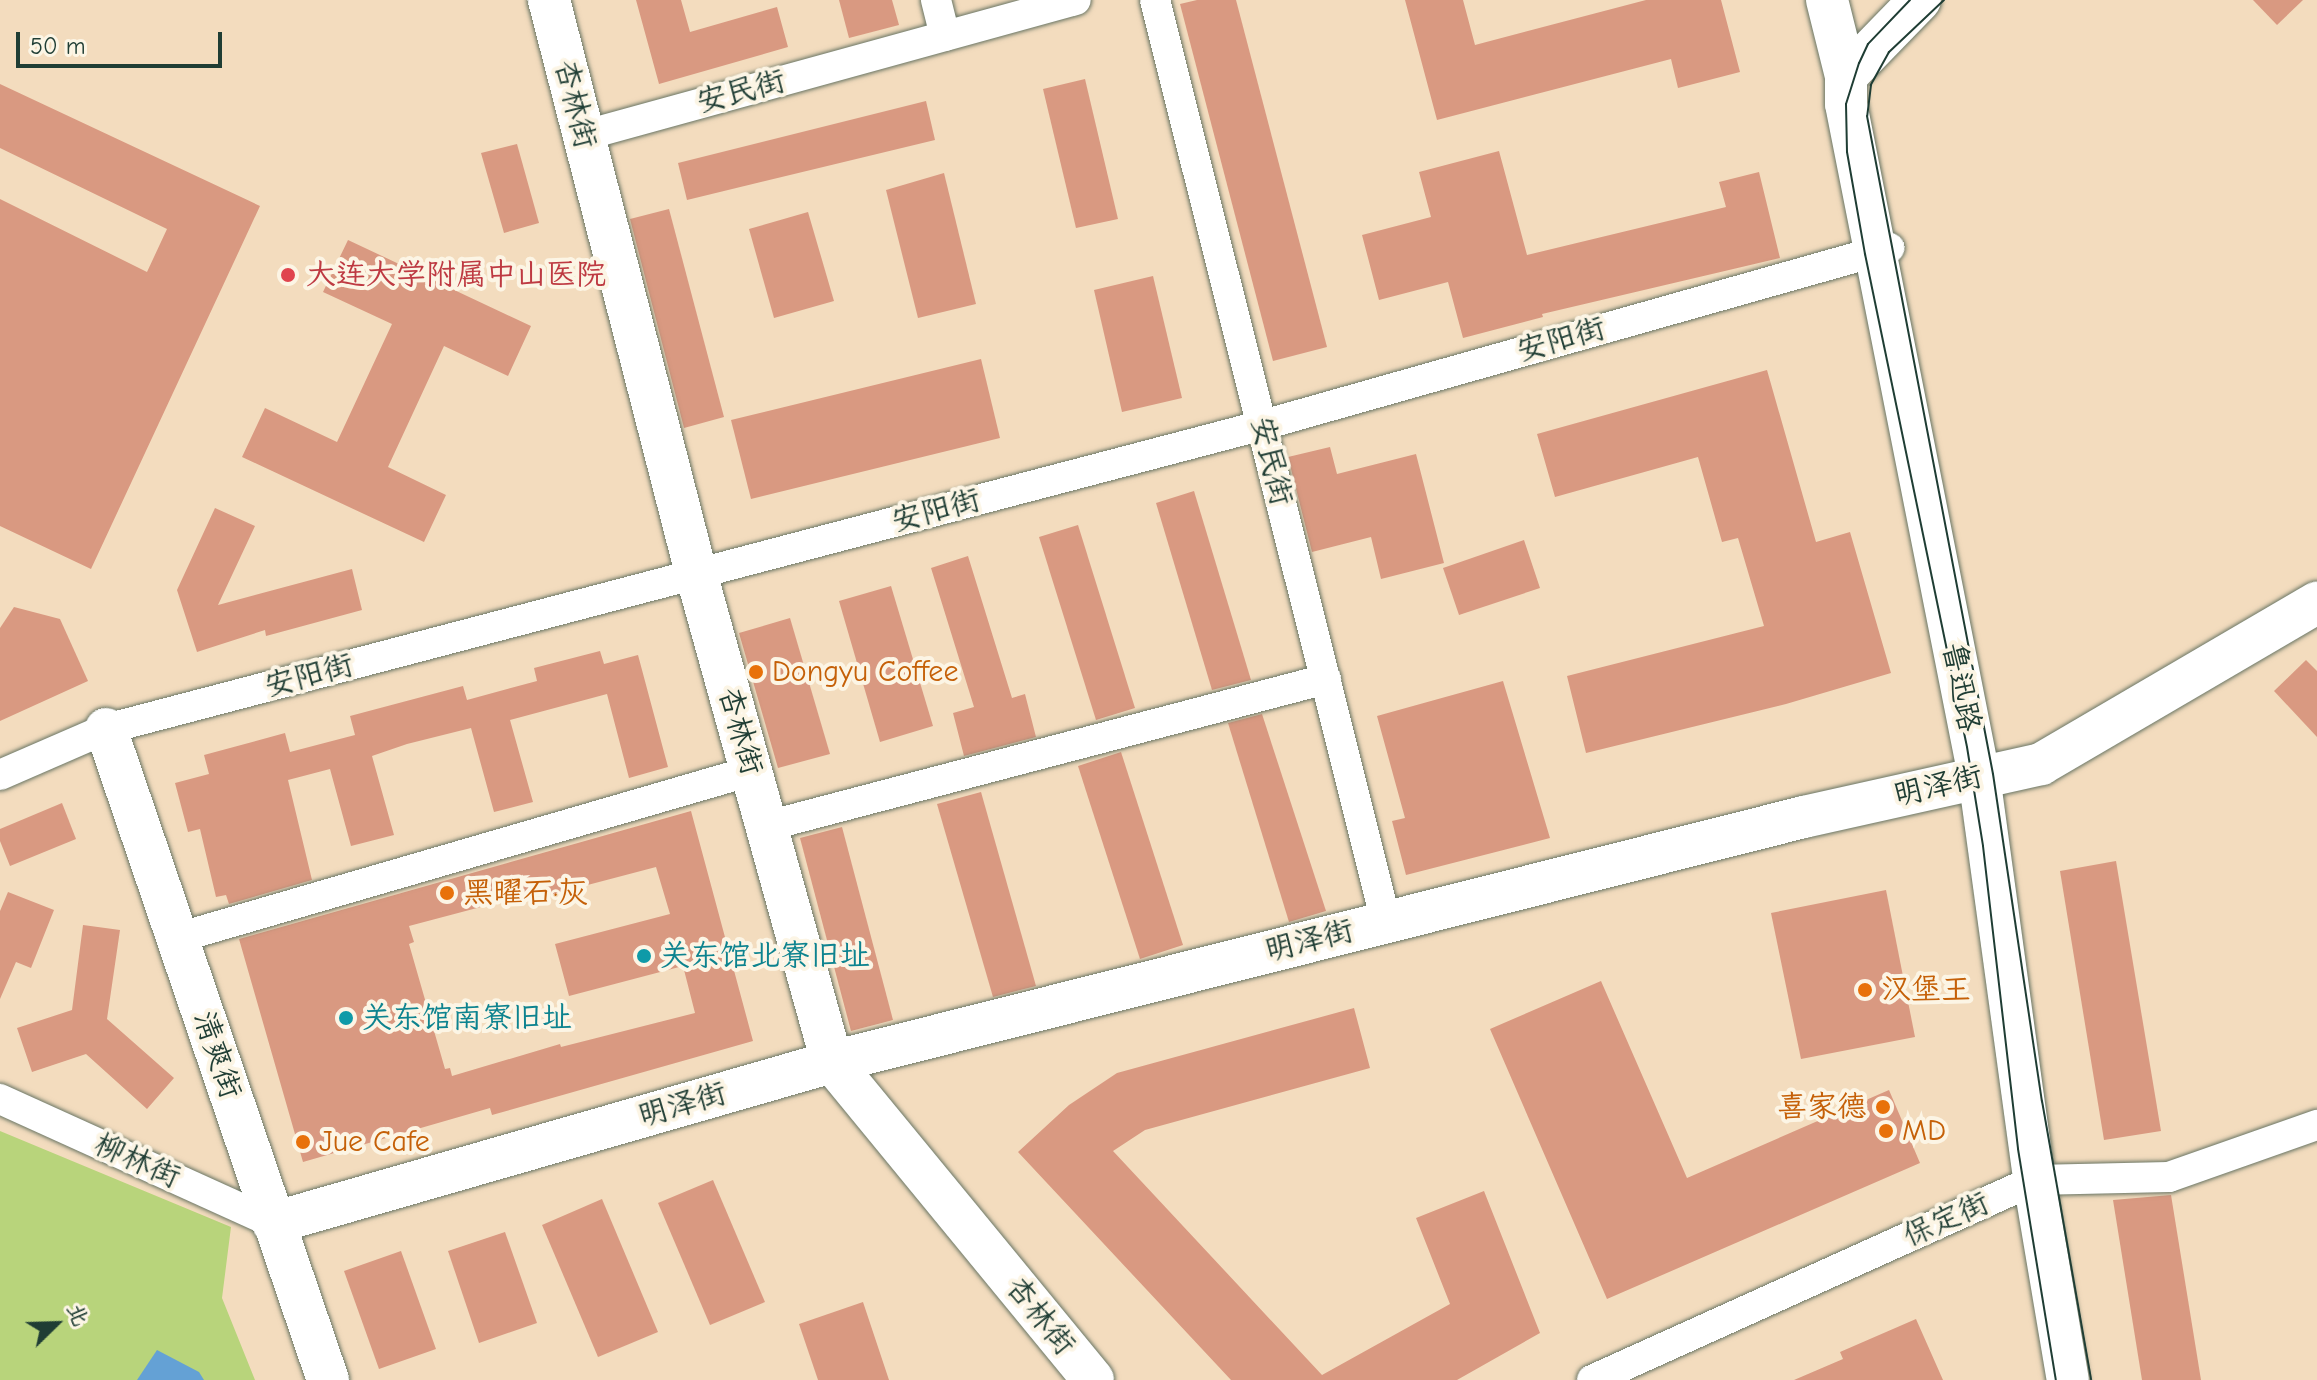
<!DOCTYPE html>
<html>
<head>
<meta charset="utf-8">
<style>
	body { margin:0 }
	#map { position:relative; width:2317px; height:1380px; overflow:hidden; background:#f3dcbe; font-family:"Comic Neue","LXGW WenKai TC",sans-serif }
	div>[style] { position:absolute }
	.green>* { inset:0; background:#b8d47b }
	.water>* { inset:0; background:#64a1d5 }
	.building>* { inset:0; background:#d99981 }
	.roads { filter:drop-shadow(0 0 2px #697564) drop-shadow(0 0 2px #697564) }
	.street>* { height:30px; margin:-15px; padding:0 15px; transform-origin:15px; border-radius:15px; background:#fff }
	.secondary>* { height:42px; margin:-21px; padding:0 21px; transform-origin:21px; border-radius:21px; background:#fff }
	.tram>* { height:2px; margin:-1px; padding:0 1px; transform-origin:1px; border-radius:1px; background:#1f3d34 }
	.dots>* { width:22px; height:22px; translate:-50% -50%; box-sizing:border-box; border:4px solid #fcf5e5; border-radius:50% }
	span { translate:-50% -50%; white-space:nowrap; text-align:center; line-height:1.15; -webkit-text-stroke:8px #fcf5e5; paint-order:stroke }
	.street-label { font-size:30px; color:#1f3d34 }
	.health-label { font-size:30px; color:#be3a42 }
	.left { translate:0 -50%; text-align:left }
	.food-label { font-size:30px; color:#c56008 }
	.right { translate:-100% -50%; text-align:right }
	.culture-label { font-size:30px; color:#0d838f }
	.north { position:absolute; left:16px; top:1284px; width:80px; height:80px; -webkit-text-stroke:6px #fcf5e5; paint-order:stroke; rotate:67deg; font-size:22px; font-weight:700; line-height:32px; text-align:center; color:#1f3d34 }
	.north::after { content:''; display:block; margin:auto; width:28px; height:36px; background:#1f3d34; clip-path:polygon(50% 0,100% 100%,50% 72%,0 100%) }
	.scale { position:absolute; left:16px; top:32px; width:206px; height:36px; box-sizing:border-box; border:4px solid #1f3d34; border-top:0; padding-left:10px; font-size:24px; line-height:28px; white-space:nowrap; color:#1f3d34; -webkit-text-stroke:6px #fcf5e5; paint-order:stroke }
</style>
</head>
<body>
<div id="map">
	<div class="green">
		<i style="clip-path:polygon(0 1131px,231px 1227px,222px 1298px,255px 1380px,0 1380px)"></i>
	</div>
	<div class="water">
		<i style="clip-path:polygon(157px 1350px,199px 1372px,204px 1380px,137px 1380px)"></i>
	</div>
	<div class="building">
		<i style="clip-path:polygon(636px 0,681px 0,690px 32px,777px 7px,788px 47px,659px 84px)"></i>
		<i style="clip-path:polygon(839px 0,892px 0,899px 25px,849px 38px)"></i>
		<i style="clip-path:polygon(1197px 0,1236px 0,1327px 347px,1273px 361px,1180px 4px)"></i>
		<i style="clip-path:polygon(1405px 0,1463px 0,1475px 45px,1646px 0,1721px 0,1740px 72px,1678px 88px,1671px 59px,1437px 120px)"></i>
		<i style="clip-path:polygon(2253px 0,2303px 0,2277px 25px)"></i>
		<i style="clip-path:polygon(1085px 79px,1118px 219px,1076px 228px,1043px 89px)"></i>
		<i style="clip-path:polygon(0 84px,260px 206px,91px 569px,0 526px,0 199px,147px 272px,167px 229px,0 148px)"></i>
		<i style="clip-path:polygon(926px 101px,935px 140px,687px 200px,678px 163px)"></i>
		<i style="clip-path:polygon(517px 144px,539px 223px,504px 233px,481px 153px)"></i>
		<i style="clip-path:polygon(1499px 151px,1527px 255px,1726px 207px,1719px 182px,1759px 172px,1780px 258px,1542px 314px,1543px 317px,1463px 338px,1448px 282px,1379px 300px,1362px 235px,1431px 217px,1419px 172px)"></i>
		<i style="clip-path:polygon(944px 173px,976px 304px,918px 318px,886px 190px)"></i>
		<i style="clip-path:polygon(669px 209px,724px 417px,684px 428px,630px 219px)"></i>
		<i style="clip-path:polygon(808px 212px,834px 301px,774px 318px,749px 229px)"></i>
		<i style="clip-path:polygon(348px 240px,531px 326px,508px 376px,444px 346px,388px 467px,446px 495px,424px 542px,242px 457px,265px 408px,337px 442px,392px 324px,323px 292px)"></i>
		<i style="clip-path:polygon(1153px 276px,1182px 398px,1122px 412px,1094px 290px)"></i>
		<i style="clip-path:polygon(981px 359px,1000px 438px,751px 499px,731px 420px)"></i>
		<i style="clip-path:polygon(1767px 370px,1816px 542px,1850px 532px,1891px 673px,1786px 704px,1586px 753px,1567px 676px,1764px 626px,1738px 538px,1722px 542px,1698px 457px,1555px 497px,1537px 434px)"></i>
		<i style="clip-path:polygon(1330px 447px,1337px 474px,1416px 454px,1444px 563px,1381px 579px,1371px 537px,1312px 552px,1288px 457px)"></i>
		<i style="clip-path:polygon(1194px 491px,1251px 680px,1212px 690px,1156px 503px)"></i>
		<i style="clip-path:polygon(215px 508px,255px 526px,218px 605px,352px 569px,362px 610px,266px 636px,265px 630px,197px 652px,177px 590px)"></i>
		<i style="clip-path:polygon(1078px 525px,1135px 708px,1096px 720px,1039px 537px)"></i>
		<i style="clip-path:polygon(1524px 540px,1540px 588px,1459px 615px,1443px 568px)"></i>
		<i style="clip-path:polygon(968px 556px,1012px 698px,1025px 694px,1036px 737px,964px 756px,953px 713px,974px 707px,931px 568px)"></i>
		<i style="clip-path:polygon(891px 586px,933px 726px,880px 742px,839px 601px)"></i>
		<i style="clip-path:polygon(14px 607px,60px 619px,88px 681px,0 721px,0 628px)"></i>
		<i style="clip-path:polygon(790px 618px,830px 754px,778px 768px,739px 633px)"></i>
		<i style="clip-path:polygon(600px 651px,604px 664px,638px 655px,668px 767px,629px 778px,607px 694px,510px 720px,533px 802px,494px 812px,471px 728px,407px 744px,372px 756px,394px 835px,351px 846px,330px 769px,288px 780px,312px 880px,229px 904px,226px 895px,216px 897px,200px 829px,188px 832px,175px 783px,209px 774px,204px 755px,285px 733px,290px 752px,355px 735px,350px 716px,463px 686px,467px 700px,537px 681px,534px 668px)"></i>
		<i style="clip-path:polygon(2306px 660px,2317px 671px,2317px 737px,2274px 691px)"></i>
		<i style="clip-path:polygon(1503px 681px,1550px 838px,1406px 875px,1392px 821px,1405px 818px,1377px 716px)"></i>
		<i style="clip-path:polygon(1262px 714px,1326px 911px,1289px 922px,1228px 723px)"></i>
		<i style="clip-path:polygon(1121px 752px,1183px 945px,1140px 959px,1078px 766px)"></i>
		<i style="clip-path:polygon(981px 792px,1036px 986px,993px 997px,937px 804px)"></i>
		<i style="clip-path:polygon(62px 803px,76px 839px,10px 866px,0 841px,0 829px)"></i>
		<i style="clip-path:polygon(evenodd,691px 811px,753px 1041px,492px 1115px,490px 1108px,303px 1162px,239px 939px,691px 811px,656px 867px,670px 914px,555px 944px,569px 996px,683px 966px,695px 1013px,561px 1047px,560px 1044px,452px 1076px,450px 1068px,445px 1069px,409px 944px,414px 942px,409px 926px,541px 891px,542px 897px,656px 867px)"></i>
		<i style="clip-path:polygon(842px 827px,893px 1020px,851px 1031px,800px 838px)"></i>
		<i style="clip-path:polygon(2116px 861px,2161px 1131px,2104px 1140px,2060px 871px)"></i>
		<i style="clip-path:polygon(1886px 890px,1915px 1037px,1801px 1059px,1771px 913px)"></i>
		<i style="clip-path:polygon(8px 892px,54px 910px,31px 968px,16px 962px,0 999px,0 911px)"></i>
		<i style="clip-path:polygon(83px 925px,120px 930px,107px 1019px,174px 1078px,147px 1109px,86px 1054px,32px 1072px,17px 1028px,72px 1010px)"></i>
		<i style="clip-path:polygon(1601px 981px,1687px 1178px,1889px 1090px,1920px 1163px,1607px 1299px,1490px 1029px)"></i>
		<i style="clip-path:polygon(1354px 1008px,1370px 1068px,1145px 1130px,1113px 1151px,1322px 1375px,1450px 1304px,1416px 1218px,1484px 1191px,1540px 1333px,1457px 1380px,1231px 1380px,1018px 1152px,1069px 1105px,1117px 1073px)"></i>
		<i style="clip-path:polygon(713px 1180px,765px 1302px,710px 1325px,658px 1203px)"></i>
		<i style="clip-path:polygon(2171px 1195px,2201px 1380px,2142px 1380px,2113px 1200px)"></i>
		<i style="clip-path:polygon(602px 1199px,658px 1332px,598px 1357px,542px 1225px)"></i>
		<i style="clip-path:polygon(505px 1232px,537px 1323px,479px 1343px,448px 1251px)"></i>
		<i style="clip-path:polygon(401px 1251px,436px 1349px,379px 1369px,344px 1271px)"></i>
		<i style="clip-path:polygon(863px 1302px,889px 1380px,818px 1380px,799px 1324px)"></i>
		<i style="clip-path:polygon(1916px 1319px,1943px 1380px,1794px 1380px,1843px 1359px,1840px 1352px)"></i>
	</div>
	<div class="roads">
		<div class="street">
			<i style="left:936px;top:0;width:37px;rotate:76deg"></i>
			<i style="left:1155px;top:0;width:950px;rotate:75.93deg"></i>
			<i style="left:582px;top:136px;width:512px;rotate:-15.39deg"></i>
			<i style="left:0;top:775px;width:116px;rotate:-23.5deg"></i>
			<i style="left:106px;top:729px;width:1196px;rotate:-14.72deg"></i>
			<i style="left:1263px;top:425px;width:651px;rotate:-15.79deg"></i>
			<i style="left:767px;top:826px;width:578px;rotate:-14.73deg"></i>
			<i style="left:177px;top:938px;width:598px;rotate:-16.22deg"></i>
			<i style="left:0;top:1099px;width:300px;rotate:24.4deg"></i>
			<i style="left:1592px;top:1380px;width:485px;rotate:-24.3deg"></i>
			<i style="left:2034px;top:1180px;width:135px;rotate:-1.3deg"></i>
			<i style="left:2169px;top:1177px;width:157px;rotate:-19.4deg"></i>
		</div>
		<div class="secondary">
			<i style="left:549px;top:0;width:592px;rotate:75.61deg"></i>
			<i style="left:696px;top:573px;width:508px;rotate:74.46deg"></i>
			<i style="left:832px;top:1062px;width:411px;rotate:50.6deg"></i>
			<i style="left:1827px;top:0;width:78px;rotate:76deg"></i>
			<i style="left:1846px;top:76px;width:28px;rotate:90deg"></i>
			<i style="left:1846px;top:104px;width:685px;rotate:78.8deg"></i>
			<i style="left:1979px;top:776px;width:408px;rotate:82.2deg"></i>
			<i style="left:2034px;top:1180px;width:203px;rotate:80.4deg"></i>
			<i style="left:1846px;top:76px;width:106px;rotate:-45.8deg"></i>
			<i style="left:106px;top:729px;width:688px;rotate:71.17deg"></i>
			<i style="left:273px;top:1223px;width:582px;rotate:-16.07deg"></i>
			<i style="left:832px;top:1062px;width:1002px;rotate:-14.15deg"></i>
			<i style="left:1804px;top:817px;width:243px;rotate:-12.6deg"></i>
			<i style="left:2041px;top:764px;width:320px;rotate:-30.3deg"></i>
		</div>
	</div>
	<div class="tram">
		<i style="left:1910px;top:0;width:61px;rotate:133.7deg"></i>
		<i style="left:1868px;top:44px;width:21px;rotate:115deg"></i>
		<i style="left:1859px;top:63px;width:43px;rotate:107.6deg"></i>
		<i style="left:1846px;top:104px;width:48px;rotate:88.8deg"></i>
		<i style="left:1847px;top:152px;width:104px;rotate:80deg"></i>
		<i style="left:1865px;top:254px;width:503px;rotate:78.31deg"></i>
		<i style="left:1967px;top:747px;width:100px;rotate:80.8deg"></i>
		<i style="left:1983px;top:846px;width:305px;rotate:83.4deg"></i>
		<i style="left:2018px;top:1149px;width:234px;rotate:80.7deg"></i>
		<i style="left:1944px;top:0;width:76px;rotate:136.6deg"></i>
		<i style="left:1889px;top:52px;width:38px;rotate:119deg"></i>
		<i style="left:1871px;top:85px;width:31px;rotate:97deg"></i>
		<i style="left:1867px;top:116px;width:670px;rotate:79.16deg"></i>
		<i style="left:1993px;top:774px;width:331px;rotate:81.5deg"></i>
		<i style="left:2042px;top:1101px;width:283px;rotate:80deg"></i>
	</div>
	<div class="dots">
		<i style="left:288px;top:275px;background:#e0444e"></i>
		<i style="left:756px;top:672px;background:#e8710a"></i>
		<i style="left:447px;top:893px;background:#e8710a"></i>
		<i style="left:644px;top:956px;background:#0f9aa8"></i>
		<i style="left:1865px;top:990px;background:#e8710a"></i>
		<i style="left:346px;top:1018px;background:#0f9aa8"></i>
		<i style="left:1883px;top:1107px;background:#e8710a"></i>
		<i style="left:1886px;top:1131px;background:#e8710a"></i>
		<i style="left:303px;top:1142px;background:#e8710a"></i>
	</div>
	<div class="street-label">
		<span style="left:741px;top:92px;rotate:-15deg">安民街</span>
		<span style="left:575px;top:104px;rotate:76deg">杏林街</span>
		<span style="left:1561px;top:340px;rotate:-16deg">安阳街</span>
		<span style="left:1271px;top:461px;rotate:76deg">安民街</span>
		<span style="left:936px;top:511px;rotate:-15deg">安阳街</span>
		<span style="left:309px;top:676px;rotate:-15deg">安阳街</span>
		<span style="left:1961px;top:687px;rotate:79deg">鲁迅路</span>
		<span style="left:740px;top:731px;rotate:74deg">杏林街</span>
		<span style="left:1938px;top:786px;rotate:-13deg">明泽街</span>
		<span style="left:1309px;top:941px;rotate:-14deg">明泽街</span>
		<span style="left:217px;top:1055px;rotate:71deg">清爽街</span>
		<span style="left:682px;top:1105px;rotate:-16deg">明泽街</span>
		<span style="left:137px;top:1161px;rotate:24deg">柳林街</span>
		<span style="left:1946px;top:1220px;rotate:-24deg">保定街</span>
		<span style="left:1040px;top:1316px;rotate:51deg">杏林街</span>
	</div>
	<div class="health-label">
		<span class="left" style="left:306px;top:275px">大连大学附属中山医院</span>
	</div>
	<div class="food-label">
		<span class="left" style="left:772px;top:672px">Dongyu Coffee</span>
		<span class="left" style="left:463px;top:893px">黑曜石·灰</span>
		<span class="left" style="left:1881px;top:990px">汉堡王</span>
		<span class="right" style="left:1867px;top:1107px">喜家德</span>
		<span class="left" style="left:1902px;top:1131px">MD</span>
		<span class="left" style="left:319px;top:1142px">Jue Cafe</span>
	</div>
	<div class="culture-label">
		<span class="left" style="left:660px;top:956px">关东馆北寮旧址</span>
		<span class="left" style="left:362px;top:1018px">关东馆南寮旧址</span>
	</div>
	<div class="north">北</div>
	<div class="scale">50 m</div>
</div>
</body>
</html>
